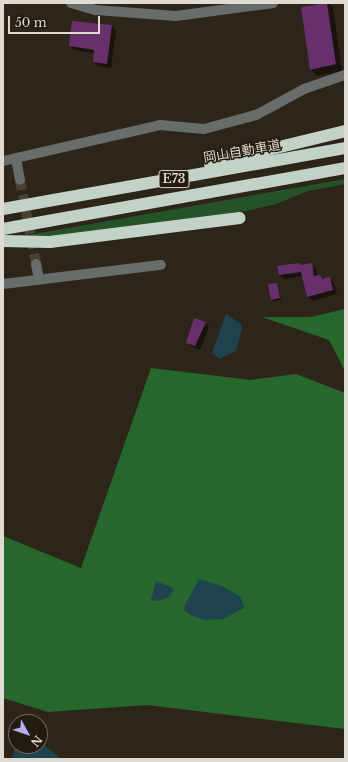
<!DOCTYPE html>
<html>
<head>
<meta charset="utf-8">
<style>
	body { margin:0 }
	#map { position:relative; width:348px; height:762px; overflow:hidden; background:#2d2519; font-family:"Libre Baskerville","Noto Sans JP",serif }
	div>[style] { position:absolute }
	.green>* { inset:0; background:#245327 }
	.forest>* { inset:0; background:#26682b }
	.water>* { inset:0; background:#1e424e }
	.shadow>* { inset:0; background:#0007 }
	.building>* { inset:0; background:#67306d }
	.minor-tunnel>* { height:10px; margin-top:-5px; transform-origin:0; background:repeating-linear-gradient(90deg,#484035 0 10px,transparent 0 15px) }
	.minor>* { height:10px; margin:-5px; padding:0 5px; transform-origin:5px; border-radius:5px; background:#676d69 }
	.highway>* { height:12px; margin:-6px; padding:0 6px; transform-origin:6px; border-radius:6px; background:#c3d2c6 }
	span { translate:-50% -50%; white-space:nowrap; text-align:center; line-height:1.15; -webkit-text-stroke:3px #231b10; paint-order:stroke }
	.shield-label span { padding:1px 3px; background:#231b10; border:1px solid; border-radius:3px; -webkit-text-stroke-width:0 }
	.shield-label { font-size:12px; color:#dfdad2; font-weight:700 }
	.street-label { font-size:13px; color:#dfdad2 }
	.frame { position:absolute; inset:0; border:4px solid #dfdad2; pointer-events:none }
	.north { position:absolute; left:8px; top:714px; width:40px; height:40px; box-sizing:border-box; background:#231b10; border:1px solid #6e675e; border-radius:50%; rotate:130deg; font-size:11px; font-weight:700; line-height:16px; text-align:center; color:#dfdad2 }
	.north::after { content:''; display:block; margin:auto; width:14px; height:18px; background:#b7abf8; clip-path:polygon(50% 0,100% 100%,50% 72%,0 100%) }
	.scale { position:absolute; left:8px; top:16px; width:92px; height:18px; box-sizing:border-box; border:2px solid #dfdad2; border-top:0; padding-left:5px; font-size:12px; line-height:14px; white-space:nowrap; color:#dfdad2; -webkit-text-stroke:3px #231b10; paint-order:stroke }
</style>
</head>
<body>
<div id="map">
	<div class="green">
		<i style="clip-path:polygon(345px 179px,345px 184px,308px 191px,276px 204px,246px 211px,73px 235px,17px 237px)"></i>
	</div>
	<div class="forest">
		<i style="clip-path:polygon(345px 309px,345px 371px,329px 340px,262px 317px,311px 317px)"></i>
		<i style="clip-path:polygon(151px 368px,251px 380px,296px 374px,345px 393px,345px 729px,147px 705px,48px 712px,3px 698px,3px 536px,81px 568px)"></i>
	</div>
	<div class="water">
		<i style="clip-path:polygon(226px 314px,241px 324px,242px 328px,236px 351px,219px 359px,212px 353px)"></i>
		<i style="clip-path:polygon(199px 579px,222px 586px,241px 597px,244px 608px,223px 619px,204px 620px,190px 615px,184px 610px,185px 605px)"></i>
		<i style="clip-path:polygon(156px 581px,173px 588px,171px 596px,158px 601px,151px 600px)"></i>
		<i style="clip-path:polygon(40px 742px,62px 759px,12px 759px,16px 743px,16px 746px,40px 746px)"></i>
	</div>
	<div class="shadow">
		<i style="clip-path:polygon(316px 3px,329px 3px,333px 7px,342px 71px,317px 76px,311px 70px,303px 8px,317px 6px)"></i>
		<i style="clip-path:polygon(112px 26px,116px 30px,111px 68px,98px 66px,94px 62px,95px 53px,74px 50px,70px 46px)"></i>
		<i style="clip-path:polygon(311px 265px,316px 269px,317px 277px,324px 279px,330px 278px,334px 283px,337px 294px,313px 301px,308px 297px,303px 276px,284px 279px,280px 275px)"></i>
		<i style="clip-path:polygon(277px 284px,281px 300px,273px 301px,271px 299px)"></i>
		<i style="clip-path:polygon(205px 323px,209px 327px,200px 350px,192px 347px,187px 343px)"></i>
	</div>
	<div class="building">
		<i style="clip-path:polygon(315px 3px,327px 3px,336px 64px,310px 70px,301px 7px,316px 5px)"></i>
		<i style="clip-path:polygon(72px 21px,112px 25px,107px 64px,93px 62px,94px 50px,69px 46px)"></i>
		<i style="clip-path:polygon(299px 263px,300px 265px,312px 263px,314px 276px,320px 275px,322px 279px,330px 277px,333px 290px,307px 297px,301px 272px,279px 275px,277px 266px)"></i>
		<i style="clip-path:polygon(277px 283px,280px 298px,271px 300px,268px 284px)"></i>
		<i style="clip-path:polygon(194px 318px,206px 322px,195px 346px,186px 343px)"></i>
	</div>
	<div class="minor-tunnel">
		<i style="left:20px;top:180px;width:86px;rotate:79.2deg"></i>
	</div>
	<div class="minor">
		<i style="left:71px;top:3px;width:26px;rotate:16deg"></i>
		<i style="left:96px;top:10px;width:80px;rotate:4.3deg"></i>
		<i style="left:176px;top:16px;width:98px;rotate:-7.6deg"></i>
		<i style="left:16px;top:159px;width:21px;rotate:79deg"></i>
		<i style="left:3px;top:161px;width:161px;rotate:-12.9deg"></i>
		<i style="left:160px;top:125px;width:44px;rotate:5.2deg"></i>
		<i style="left:204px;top:129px;width:54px;rotate:-15.1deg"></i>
		<i style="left:256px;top:115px;width:55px;rotate:-28.4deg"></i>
		<i style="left:304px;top:89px;width:43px;rotate:-18.9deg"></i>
		<i style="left:36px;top:264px;width:16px;rotate:79deg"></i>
		<i style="left:3px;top:284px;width:159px;rotate:-6.9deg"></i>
	</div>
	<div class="highway">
		<i style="left:210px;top:164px;width:139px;rotate:-13.7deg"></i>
		<i style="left:3px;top:209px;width:347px;rotate:-10.1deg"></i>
		<i style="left:3px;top:229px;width:347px;rotate:-10.1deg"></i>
		<i style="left:3px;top:241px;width:47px;rotate:1.2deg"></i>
		<i style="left:50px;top:242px;width:191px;rotate:-7.2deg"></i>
	</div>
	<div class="shield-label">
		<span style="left:174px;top:179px">E73</span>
	</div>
	<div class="street-label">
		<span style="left:242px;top:152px;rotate:-10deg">岡山自動車道</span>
	</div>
	<div class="frame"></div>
	<div class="north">N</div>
	<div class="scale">50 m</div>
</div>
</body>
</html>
